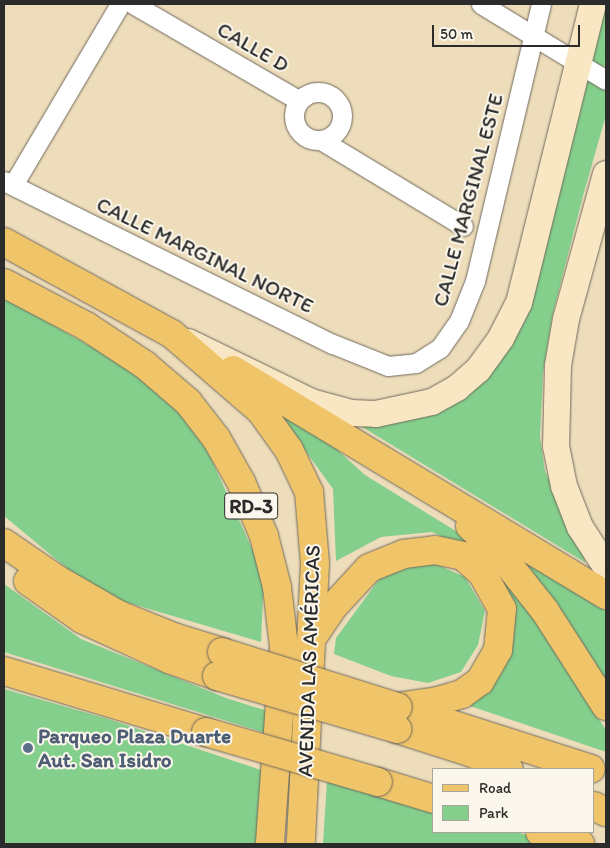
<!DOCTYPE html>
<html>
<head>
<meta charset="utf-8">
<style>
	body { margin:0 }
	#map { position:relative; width:610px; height:848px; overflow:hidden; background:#edb; font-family:Itim,sans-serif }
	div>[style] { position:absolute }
	.green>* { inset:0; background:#84cf8c }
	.roads { filter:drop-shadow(0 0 1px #6f695d) drop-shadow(0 0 1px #6f695d) }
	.street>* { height:19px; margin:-9.5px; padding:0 9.5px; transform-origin:9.5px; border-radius:9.5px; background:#fff }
	.street>.ring { margin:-9.5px; padding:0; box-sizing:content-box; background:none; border:19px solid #fff; border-radius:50% }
	.secondary>* { height:26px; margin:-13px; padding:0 13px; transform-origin:13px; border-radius:13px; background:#f9e7c3 }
	.primary>* { height:28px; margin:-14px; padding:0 14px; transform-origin:14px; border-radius:14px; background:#f0c469 }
	.highway>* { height:28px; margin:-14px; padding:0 14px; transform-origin:14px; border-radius:14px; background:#f0c469 }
	.bridges { filter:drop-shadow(0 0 1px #6f695d) drop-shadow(0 0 1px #6f695d) }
	.primary-bridge>* { height:28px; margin:-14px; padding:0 14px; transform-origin:14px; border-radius:14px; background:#f0c469 }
	.highway-bridge>* { height:28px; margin:-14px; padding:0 14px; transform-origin:14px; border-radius:14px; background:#f0c469 }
	.dots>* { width:14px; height:14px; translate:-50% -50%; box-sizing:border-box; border:2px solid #fbf7ec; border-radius:50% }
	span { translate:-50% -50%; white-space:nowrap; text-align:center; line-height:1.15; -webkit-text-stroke:4px #fbf7ec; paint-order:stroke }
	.shield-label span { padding:1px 4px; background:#fbf7ec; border:1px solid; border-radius:4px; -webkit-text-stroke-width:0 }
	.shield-label { font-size:20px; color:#2b2b2b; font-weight:700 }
	.street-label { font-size:21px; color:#2b2b2b }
	.service-label { font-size:21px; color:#4e5e75; font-weight:700 }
	.left { translate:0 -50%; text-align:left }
	.frame { position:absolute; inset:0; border:5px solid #2b2b2b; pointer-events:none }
	.legend { position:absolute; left:432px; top:768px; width:162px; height:65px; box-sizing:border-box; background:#fbf7ec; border:1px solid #a8a59f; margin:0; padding:6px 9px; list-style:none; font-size:15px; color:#2b2b2b }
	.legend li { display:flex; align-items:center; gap:10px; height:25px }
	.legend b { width:25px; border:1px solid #a8a59f }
	.scale { position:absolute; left:432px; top:25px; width:148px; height:22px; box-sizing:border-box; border:2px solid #2b2b2b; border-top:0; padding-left:6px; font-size:15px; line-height:18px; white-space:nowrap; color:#2b2b2b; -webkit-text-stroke:4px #fbf7ec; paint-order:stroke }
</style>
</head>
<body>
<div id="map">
	<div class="green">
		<i style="clip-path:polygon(602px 4px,606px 4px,606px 67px,588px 61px)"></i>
		<i style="clip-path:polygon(584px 70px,606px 89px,606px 115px,583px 196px,553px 313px,543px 373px,540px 437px,545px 471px,586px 563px,359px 425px,484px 375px)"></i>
		<i style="clip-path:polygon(4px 298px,158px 384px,208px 452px,264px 575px,261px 642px,98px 594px,4px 516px)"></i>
		<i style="clip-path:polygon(271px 403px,332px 445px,365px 475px,459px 533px,497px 561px,606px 730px,606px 752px,467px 705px,510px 656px,458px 544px,432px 532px,381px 537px,336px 561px,333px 489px)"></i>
		<i style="clip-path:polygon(520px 558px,606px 611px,606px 686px)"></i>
		<i style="clip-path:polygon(429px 561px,465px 577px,485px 611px,478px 645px,461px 672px,428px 683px,391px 676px,334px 654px,336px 638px,380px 578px)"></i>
		<i style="clip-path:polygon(4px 584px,81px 639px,226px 698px,274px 713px,272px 735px,4px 652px)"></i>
		<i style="clip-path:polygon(4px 689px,108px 719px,264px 771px,257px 844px,4px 844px)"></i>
		<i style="clip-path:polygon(327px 780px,434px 805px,434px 832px,517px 832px,556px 844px,323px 844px)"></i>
	</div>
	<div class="roads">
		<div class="street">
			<i style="left:133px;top:4px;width:191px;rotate:30.2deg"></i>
			<i style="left:481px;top:4px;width:146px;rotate:31.3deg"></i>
			<i class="ring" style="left:294px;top:92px;width:29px;height:29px"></i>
			<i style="left:321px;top:140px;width:166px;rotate:31.2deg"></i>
			<i style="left:4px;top:181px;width:367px;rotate:26.4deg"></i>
			<i style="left:333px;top:344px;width:59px;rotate:21.8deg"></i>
			<i style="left:388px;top:366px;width:28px;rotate:-6deg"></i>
			<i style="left:416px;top:363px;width:28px;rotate:-32deg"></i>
			<i style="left:440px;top:348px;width:33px;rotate:-55deg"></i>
			<i style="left:459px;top:321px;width:43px;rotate:-68.2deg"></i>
			<i style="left:475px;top:281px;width:285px;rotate:-76.6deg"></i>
			<i style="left:13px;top:185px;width:210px;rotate:-59.4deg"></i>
		</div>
		<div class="secondary">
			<i style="left:606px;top:174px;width:150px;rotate:105.4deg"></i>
			<i style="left:566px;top:319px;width:48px;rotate:99.7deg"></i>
			<i style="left:558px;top:366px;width:80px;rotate:91.4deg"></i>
			<i style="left:556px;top:446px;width:41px;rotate:78.7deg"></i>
			<i style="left:564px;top:486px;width:44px;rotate:68.7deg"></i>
			<i style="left:580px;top:527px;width:48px;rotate:57deg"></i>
			<i style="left:188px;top:342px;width:137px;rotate:26deg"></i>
			<i style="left:311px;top:402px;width:41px;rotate:15.4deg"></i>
			<i style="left:351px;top:413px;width:25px;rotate:2deg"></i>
			<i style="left:376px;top:414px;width:57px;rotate:-12.1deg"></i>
			<i style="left:432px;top:402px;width:29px;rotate:-29deg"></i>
			<i style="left:457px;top:388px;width:28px;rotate:-41deg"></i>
			<i style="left:478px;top:370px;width:39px;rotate:-54deg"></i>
			<i style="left:501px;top:338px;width:39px;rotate:-63deg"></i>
			<i style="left:519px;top:303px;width:308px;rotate:-76.1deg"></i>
		</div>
		<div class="primary">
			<i style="left:4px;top:242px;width:192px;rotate:28.7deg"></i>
			<i style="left:172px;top:334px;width:118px;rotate:40.9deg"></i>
			<i style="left:261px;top:411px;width:48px;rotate:54.3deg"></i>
			<i style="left:289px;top:450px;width:47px;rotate:64.5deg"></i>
			<i style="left:309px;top:492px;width:71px;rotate:85.2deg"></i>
			<i style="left:315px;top:563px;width:281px;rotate:92.9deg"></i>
			<i style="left:233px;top:370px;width:436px;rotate:31.1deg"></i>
			<i style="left:470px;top:526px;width:41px;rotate:43deg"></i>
			<i style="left:500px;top:554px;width:73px;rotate:51.7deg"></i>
			<i style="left:545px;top:611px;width:113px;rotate:57.3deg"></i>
			<i style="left:4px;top:543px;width:65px;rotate:34.4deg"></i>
			<i style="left:58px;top:580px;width:70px;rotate:29.8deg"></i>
			<i style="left:119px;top:615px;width:61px;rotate:22deg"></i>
			<i style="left:176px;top:638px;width:48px;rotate:16.9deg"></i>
			<i style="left:28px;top:581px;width:66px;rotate:35.1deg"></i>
			<i style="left:82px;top:619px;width:96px;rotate:24.7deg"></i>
			<i style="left:169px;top:659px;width:51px;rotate:19.5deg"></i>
			<i style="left:312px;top:638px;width:36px;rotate:-56deg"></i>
			<i style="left:332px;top:608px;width:54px;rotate:-47.2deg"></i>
			<i style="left:369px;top:568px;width:38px;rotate:-22deg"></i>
			<i style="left:404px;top:554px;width:31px;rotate:-7deg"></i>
			<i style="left:435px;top:550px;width:29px;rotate:12deg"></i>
			<i style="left:463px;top:556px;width:25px;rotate:42deg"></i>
			<i style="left:482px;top:573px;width:41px;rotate:60.9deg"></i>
			<i style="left:502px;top:609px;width:41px;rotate:95.6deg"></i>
			<i style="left:498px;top:650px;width:36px;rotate:120deg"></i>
			<i style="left:480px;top:681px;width:22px;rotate:144deg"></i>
			<i style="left:462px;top:694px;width:25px;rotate:164deg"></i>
			<i style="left:438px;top:701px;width:40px;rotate:171.5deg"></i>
			<i style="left:404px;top:709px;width:196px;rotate:17.8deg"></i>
			<i style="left:397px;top:729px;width:79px;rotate:17.7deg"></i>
			<i style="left:472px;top:753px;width:40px;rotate:23.4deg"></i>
			<i style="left:594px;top:806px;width:13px;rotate:27deg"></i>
		</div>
		<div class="highway">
			<i style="left:4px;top:283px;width:93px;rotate:27.7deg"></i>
			<i style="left:86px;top:326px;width:71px;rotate:33.5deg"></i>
			<i style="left:145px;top:365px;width:57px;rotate:40.7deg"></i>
			<i style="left:188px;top:402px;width:46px;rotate:52.1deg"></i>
			<i style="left:216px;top:438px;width:51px;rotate:60.4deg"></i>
			<i style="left:241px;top:482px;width:59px;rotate:66.9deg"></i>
			<i style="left:264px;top:536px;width:53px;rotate:75.7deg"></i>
			<i style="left:277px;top:587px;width:60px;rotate:83.3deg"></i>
			<i style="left:284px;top:647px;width:197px;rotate:94.1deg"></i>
			<i style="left:4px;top:671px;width:211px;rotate:16.8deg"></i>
			<i style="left:378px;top:782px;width:59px;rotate:16.9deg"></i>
			<i style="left:540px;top:832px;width:42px;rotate:16.7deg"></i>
		</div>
	</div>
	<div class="bridges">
		<div class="primary-bridge">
			<i style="left:222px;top:652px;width:184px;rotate:17.4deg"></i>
			<i style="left:217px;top:676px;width:188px;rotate:16.4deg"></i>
		</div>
		<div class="highway-bridge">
			<i style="left:206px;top:732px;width:179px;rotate:16.2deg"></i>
		</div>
	</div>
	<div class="dots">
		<i style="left:28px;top:748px;background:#5c6f8a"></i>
	</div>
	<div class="shield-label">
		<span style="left:251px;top:506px">RD-3</span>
	</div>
	<div class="street-label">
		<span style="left:253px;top:47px;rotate:30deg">CALLE D</span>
		<span style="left:468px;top:200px;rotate:-75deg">CALLE MARGINAL ESTE</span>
		<span style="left:205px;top:255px;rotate:26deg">CALLE MARGINAL NORTE</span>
		<span style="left:309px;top:661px;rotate:-88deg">AVENIDA LAS AMÉRICAS</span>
	</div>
	<div class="service-label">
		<span class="left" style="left:38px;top:748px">Parqueo Plaza Duarte<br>Aut. San Isidro</span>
	</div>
	<div class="frame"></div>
	<ul class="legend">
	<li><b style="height:6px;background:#f0c469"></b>Road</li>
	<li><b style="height:14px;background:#84cf8c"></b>Park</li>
	</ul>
	<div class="scale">50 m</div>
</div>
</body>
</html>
